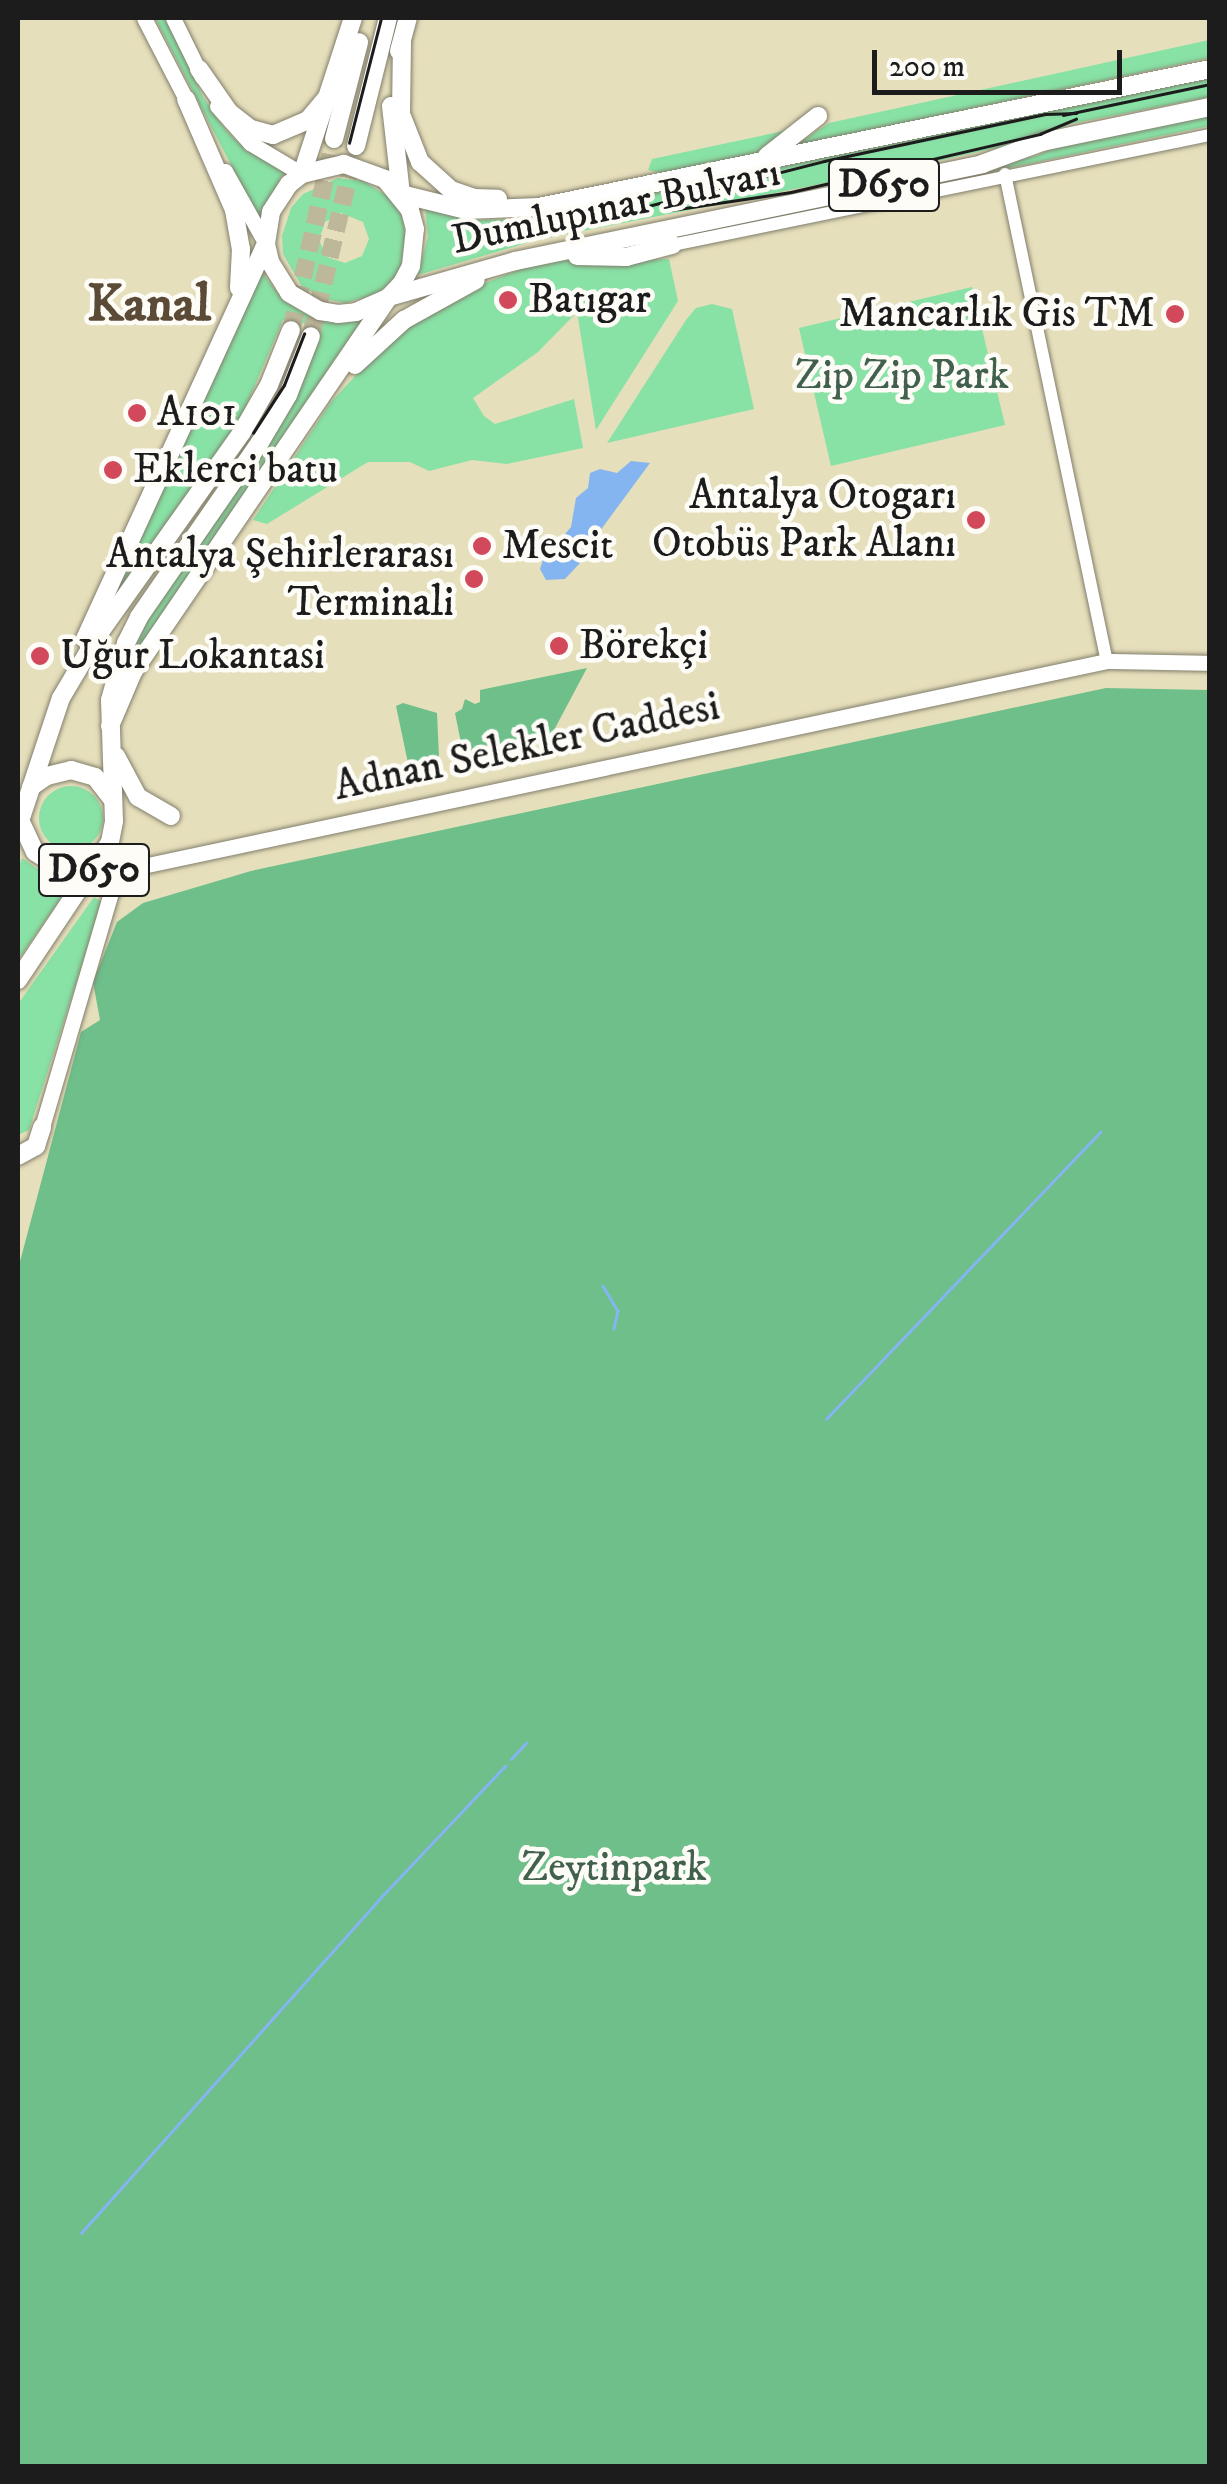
<!DOCTYPE html>
<html>
<head>
<meta charset="utf-8">
<style>
	body { margin:0 }
	#map { position:relative; width:1227px; height:2484px; overflow:hidden; background:#e6dfbb; font-family:"IM FELL DW Pica",serif }
	div>[style] { position:absolute }
	.green>* { inset:0; background:#88e1a5 }
	.round { border-radius:50% }
	.forest>* { inset:0; background:#6ebf8a }
	.water>* { inset:0; background:#85b5f1 }
	.stream>* { height:2.5px; margin:-1.25px; padding:0 1.25px; transform-origin:1.25px; border-radius:1.25px; background:#85b5f1 }
	.highway-tunnel>* { height:18px; margin-top:-9px; transform-origin:0; background:repeating-linear-gradient(90deg,#beb89b 0 18px,transparent 0 27px) }
	.roads { filter:drop-shadow(0 0 2px #817e6c) drop-shadow(0 0 2px #817e6c) }
	.minor>* { height:12px; margin:-6px; padding:0 6px; transform-origin:6px; border-radius:6px; background:#fff }
	.major>* { height:15px; margin:-7.5px; padding:0 7.5px; transform-origin:7.5px; border-radius:7.5px; background:#fff }
	.highway>* { height:18px; margin:-9px; padding:0 9px; transform-origin:9px; border-radius:9px; background:#fff }
	.tram>* { height:2.5px; margin:-1.25px; padding:0 1.25px; transform-origin:1.25px; border-radius:1.25px; background:#1c1c1c }
	.dots>* { width:28px; height:28px; translate:-50% -50%; box-sizing:border-box; border:5px solid #fdfcf7; border-radius:50% }
	span { translate:-50% -50%; white-space:nowrap; text-align:center; line-height:1.15; -webkit-text-stroke:9px #fdfcf7; paint-order:stroke }
	.shield-label span { padding:2px 8px; background:#fdfcf7; border:2px solid; border-radius:8px; -webkit-text-stroke-width:0 }
	.shield-label { font-size:40px; color:#1c1c1c; font-weight:700 }
	.street-label { font-size:42px; color:#1c1c1c }
	.poi-label { font-size:42px; color:#1c1c1c }
	.left { translate:0 -50%; text-align:left }
	.right { translate:-100% -50%; text-align:right }
	.park-label { font-size:42px; color:#42614c }
	.district-label { font-size:52px; color:#5b4b36; font-weight:700 }
	.frame { position:absolute; inset:0; border:20px solid #1c1c1c; pointer-events:none }
	.scale { position:absolute; left:872px; top:50px; width:250px; height:45px; box-sizing:border-box; border:5px solid #1c1c1c; border-top:0; padding-left:12px; font-size:30px; line-height:35px; white-space:nowrap; color:#1c1c1c; -webkit-text-stroke:8px #fdfcf7; paint-order:stroke }
</style>
</head>
<body>
<div id="map">
	<div class="green">
		<i style="clip-path:polygon(155px 18px,165px 18px,203px 97px,225px 129px,246px 150px,285px 170px,259px 219px)"></i>
		<i style="clip-path:polygon(1209px 40px,1209px 58px,795px 146px,829px 123px)"></i>
		<i style="clip-path:polygon(1209px 75px,1209px 97px,1070px 124px,1037px 139px,937px 161px,537px 240px,418px 275px,428px 236px,425px 206px,480px 220px,523px 219px)"></i>
		<i style="clip-path:polygon(1209px 114px,1209px 126px,970px 176px,977px 168px,1036px 156px,1059px 146px)"></i>
		<i style="clip-path:polygon(793px 129px,764px 152px,660px 173px,648px 170px,652px 159px)"></i>
		<i style="clip-path:polygon(evenodd,338px 178px,363px 181px,389px 197px,401px 213px,406px 235px,400px 271px,389px 285px,377px 294px,345px 303px,321px 298px,301px 285px,283px 254px,282px 236px,291px 208px,303px 194px,338px 178px,341px 213px,363px 222px,369px 239px,362px 256px,345px 263px,327px 257px,319px 240px,325px 222px,341px 213px)"></i>
		<i style="clip-path:polygon(555px 256px,580px 262px,669px 259px,678px 301px,596px 430px,577px 312px,538px 352px,473px 398px,484px 416px,495px 424px,574px 399px,583px 448px,507px 464px,472px 460px,429px 471px,410px 462px,368px 462px,267px 524px,253px 520px,331px 402px,386px 343px,415px 320px,485px 283px)"></i>
		<i style="clip-path:polygon(262px 272px,283px 300px,308px 315px,343px 323px,362px 320px,121px 678px,134px 641px,301px 383px,320px 326px,283px 320px,238px 425px,113px 597px)"></i>
		<i style="clip-path:polygon(972px 287px,1005px 425px,831px 466px,799px 328px)"></i>
		<i style="clip-path:polygon(712px 304px,732px 309px,754px 409px,607px 443px,686px 320px,696px 308px)"></i>
		<i class="round" style="left:39px;top:786px;width:64px;height:64px"></i>
		<i style="clip-path:polygon(22px 858px,49px 877px,72px 882px,18px 960px,18px 869px)"></i>
		<i style="clip-path:polygon(94px 897px,102px 902px,29px 1130px,18px 1135px,18px 1004px)"></i>
	</div>
	<div class="forest">
		<i style="clip-path:polygon(587px 668px,553px 732px,463px 753px,455px 713px,462px 709px,465px 699px,475px 704px,480px 702px,480px 690px)"></i>
		<i style="clip-path:polygon(1106px 688px,1209px 690px,1209px 2466px,18px 2466px,18px 1269px,81px 1032px,100px 1020px,93px 982px,117px 922px,143px 903px,251px 871px)"></i>
		<i style="clip-path:polygon(403px 703px,437px 713px,439px 757px,408px 763px,396px 706px)"></i>
	</div>
	<div class="water">
		<i style="clip-path:polygon(631px 461px,650px 463px,597px 535px,579px 545px,580px 563px,565px 579px,546px 580px,540px 569px,543px 560px,571px 527px,576px 498px,588px 488px,590px 473px,600px 469px,617px 473px)"></i>
	</div>
	<div class="stream">
		<i style="left:603px;top:1286px;width:29px;rotate:59deg"></i>
		<i style="left:618px;top:1311px;width:18px;rotate:103deg"></i>
		<i style="left:826px;top:1419px;width:397px;rotate:-46.3deg"></i>
		<i style="left:511px;top:1759px;width:22px;rotate:-47deg"></i>
		<i style="left:81px;top:2233px;width:455px;rotate:-48.2deg"></i>
		<i style="left:384px;top:1894px;width:176px;rotate:-46.6deg"></i>
	</div>
	<div class="highway-tunnel">
		<i style="left:291px;top:330px;width:196px;rotate:-77.3deg"></i>
		<i style="left:311px;top:336px;width:195px;rotate:-76.7deg"></i>
	</div>
	<div class="roads">
		<div class="minor">
			<i style="left:1005px;top:174px;width:498px;rotate:78.2deg"></i>
			<i style="left:672px;top:245px;width:549px;rotate:-11.56deg"></i>
		</div>
		<div class="major">
			<i style="left:144px;top:18px;width:100px;rotate:62.7deg"></i>
			<i style="left:173px;top:18px;width:66px;rotate:63.8deg"></i>
			<i style="left:217px;top:106px;width:50px;rotate:48.3deg"></i>
			<i style="left:250px;top:143px;width:61px;rotate:30.8deg"></i>
			<i style="left:225px;top:171px;width:84px;rotate:60.7deg"></i>
			<i style="left:42px;top:1127px;width:244px;rotate:-73.6deg"></i>
			<i style="left:111px;top:893px;width:19px;rotate:-55deg"></i>
			<i style="left:122px;top:877px;width:19px;rotate:-32deg"></i>
			<i style="left:138px;top:867px;width:991px;rotate:-12deg"></i>
			<i style="left:1107px;top:661px;width:103px;rotate:1.1deg"></i>
		</div>
		<div class="highway">
			<i style="left:402px;top:42px;width:72px;rotate:90.8deg"></i>
			<i style="left:401px;top:114px;width:52px;rotate:68.4deg"></i>
			<i style="left:420px;top:162px;width:42px;rotate:42.1deg"></i>
			<i style="left:451px;top:190px;width:24px;rotate:19deg"></i>
			<i style="left:474px;top:198px;width:24px;rotate:2deg"></i>
			<i style="left:399px;top:51px;width:34px;rotate:-75deg"></i>
			<i style="left:199px;top:69px;width:52px;rotate:55.1deg"></i>
			<i style="left:229px;top:112px;width:28px;rotate:38deg"></i>
			<i style="left:251px;top:129px;width:23px;rotate:15deg"></i>
			<i style="left:273px;top:135px;width:38px;rotate:-23deg"></i>
			<i style="left:308px;top:120px;width:39px;rotate:-50deg"></i>
			<i style="left:186px;top:99px;width:121px;rotate:66.6deg"></i>
			<i style="left:234px;top:210px;width:40px;rotate:80deg"></i>
			<i style="left:241px;top:249px;width:39px;rotate:93deg"></i>
			<i style="left:391px;top:106px;width:89px;rotate:83.5deg"></i>
			<i style="left:334px;top:139px;width:100px;rotate:-75.5deg"></i>
			<i style="left:356px;top:146px;width:132px;rotate:-76deg"></i>
			<i style="left:767px;top:156px;width:65px;rotate:-38.1deg"></i>
			<i style="left:302px;top:174px;width:164px;rotate:-71.9deg"></i>
			<i style="left:401px;top:194px;width:67px;rotate:13.8deg"></i>
			<i style="left:466px;top:210px;width:73px;rotate:-2.4deg"></i>
			<i style="left:539px;top:207px;width:685px;rotate:-11.62deg"></i>
			<i style="left:577px;top:256px;width:49px;rotate:1.2deg"></i>
			<i style="left:626px;top:257px;width:48px;rotate:-14.6deg"></i>
			<i style="left:355px;top:365px;width:67px;rotate:-42.6deg"></i>
			<i style="left:404px;top:320px;width:82px;rotate:-29.1deg"></i>
			<i style="left:85px;top:639px;width:434px;rotate:-65.4deg"></i>
			<i style="left:110px;top:726px;width:59px;rotate:-66.9deg"></i>
			<i style="left:133px;top:672px;width:454px;rotate:-55.7deg"></i>
			<i style="left:389px;top:297px;width:19px;rotate:-47deg"></i>
			<i style="left:402px;top:283px;width:19px;rotate:-62deg"></i>
			<i style="left:411px;top:266px;width:37px;rotate:-84deg"></i>
			<i style="left:415px;top:229px;width:20px;rotate:-105deg"></i>
			<i style="left:410px;top:210px;width:40px;rotate:-129deg"></i>
			<i style="left:385px;top:179px;width:44px;rotate:-159.9deg"></i>
			<i style="left:344px;top:164px;width:43px;rotate:166.6deg"></i>
			<i style="left:302px;top:174px;width:16px;rotate:142deg"></i>
			<i style="left:289px;top:184px;width:33px;rotate:123deg"></i>
			<i style="left:271px;top:212px;width:32px;rotate:99deg"></i>
			<i style="left:266px;top:244px;width:18px;rotate:77deg"></i>
			<i style="left:270px;top:262px;width:36px;rotate:58deg"></i>
			<i style="left:289px;top:293px;width:36px;rotate:30deg"></i>
			<i style="left:320px;top:311px;width:18px;rotate:9deg"></i>
			<i style="left:338px;top:314px;width:18px;rotate:-6deg"></i>
			<i style="left:356px;top:312px;width:36px;rotate:-24deg"></i>
			<i style="left:389px;top:297px;width:131px;rotate:-15.9deg"></i>
			<i style="left:515px;top:261px;width:477px;rotate:-11.7deg"></i>
			<i style="left:982px;top:164px;width:64px;rotate:-20.1deg"></i>
			<i style="left:1042px;top:142px;width:172px;rotate:-11.8deg"></i>
			<i style="left:116px;top:756px;width:47px;rotate:61.8deg"></i>
			<i style="left:138px;top:797px;width:38px;rotate:30deg"></i>
			<i style="left:31px;top:787px;width:19px;rotate:-35deg"></i>
			<i style="left:47px;top:776px;width:25px;rotate:-14deg"></i>
			<i style="left:71px;top:770px;width:25px;rotate:16deg"></i>
			<i style="left:95px;top:777px;width:29px;rotate:52deg"></i>
			<i style="left:20px;top:820px;width:35px;rotate:65deg"></i>
			<i style="left:35px;top:852px;width:25px;rotate:32deg"></i>
			<i style="left:56px;top:865px;width:25px;rotate:2deg"></i>
			<i style="left:81px;top:866px;width:23px;rotate:-23deg"></i>
			<i style="left:18px;top:827px;width:136px;rotate:-71.6deg"></i>
			<i style="left:61px;top:698px;width:77px;rotate:-59.4deg"></i>
			<i style="left:100px;top:632px;width:245px;rotate:-54.6deg"></i>
			<i style="left:242px;top:432px;width:54px;rotate:-60.1deg"></i>
			<i style="left:269px;top:385px;width:59px;rotate:-68.2deg"></i>
			<i style="left:18px;top:980px;width:166px;rotate:-56.3deg"></i>
			<i style="left:110px;top:842px;width:21px;rotate:-79deg"></i>
			<i style="left:114px;top:821px;width:121px;rotate:-91.9deg"></i>
			<i style="left:110px;top:700px;width:59px;rotate:-74.3deg"></i>
			<i style="left:126px;top:643px;width:29px;rotate:-63deg"></i>
			<i style="left:139px;top:617px;width:211px;rotate:-55.3deg"></i>
			<i style="left:259px;top:444px;width:57px;rotate:-59.4deg"></i>
			<i style="left:288px;top:395px;width:63px;rotate:-68.7deg"></i>
			<i style="left:18px;top:1156px;width:21px;rotate:-29deg"></i>
			<i style="left:36px;top:1146px;width:20px;rotate:-72deg"></i>
		</div>
	</div>
	<div class="tram">
		<i style="left:1063px;top:115px;width:150px;rotate:-11.9deg"></i>
		<i style="left:349px;top:143px;width:129px;rotate:-75.6deg"></i>
		<i style="left:648px;top:206px;width:182px;rotate:-14.3deg"></i>
		<i style="left:824px;top:161px;width:227px;rotate:-12deg"></i>
		<i style="left:1046px;top:114px;width:30px;rotate:-2deg"></i>
		<i style="left:672px;top:210px;width:120px;rotate:-8.6deg"></i>
		<i style="left:791px;top:192px;width:256px;rotate:-13.1deg"></i>
		<i style="left:1040px;top:134px;width:39px;rotate:-23deg"></i>
		<i style="left:253px;top:433px;width:57px;rotate:-57.1deg"></i>
		<i style="left:284px;top:385px;width:55px;rotate:-68.6deg"></i>
	</div>
	<div class="dots">
		<i style="left:508px;top:300px;background:#d1495b"></i>
		<i style="left:1175px;top:314px;background:#d1495b"></i>
		<i style="left:137px;top:413px;background:#d1495b"></i>
		<i style="left:113px;top:470px;background:#d1495b"></i>
		<i style="left:976px;top:520px;background:#d1495b"></i>
		<i style="left:482px;top:546px;background:#d1495b"></i>
		<i style="left:474px;top:579px;background:#d1495b"></i>
		<i style="left:559px;top:646px;background:#d1495b"></i>
		<i style="left:40px;top:656px;background:#d1495b"></i>
	</div>
	<div class="shield-label">
		<span style="left:884px;top:185px">D650</span>
		<span style="left:94px;top:870px">D650</span>
	</div>
	<div class="street-label">
		<span style="left:616px;top:207px;rotate:-12deg">Dumlupınar Bulvarı</span>
		<span style="left:527px;top:747px;rotate:-12deg">Adnan Selekler Caddesi</span>
	</div>
	<div class="poi-label">
		<span class="left" style="left:528px;top:300px">Batıgar</span>
		<span class="right" style="left:1155px;top:314px">Mancarlık Gis TM</span>
		<span class="left" style="left:157px;top:413px">A101</span>
		<span class="left" style="left:133px;top:470px">Eklerci batu</span>
		<span class="right" style="left:956px;top:520px">Antalya Otogarı<br>Otobüs Park Alanı</span>
		<span class="left" style="left:502px;top:546px">Mescit</span>
		<span class="right" style="left:454px;top:579px">Antalya Şehirlerarası<br>Terminali</span>
		<span class="left" style="left:579px;top:646px">Börekçi</span>
		<span class="left" style="left:60px;top:656px">Uğur Lokantasi</span>
	</div>
	<div class="park-label">
		<span style="left:902px;top:376px">Zip Zip Park</span>
		<span style="left:614px;top:1868px">Zeytinpark</span>
	</div>
	<div class="district-label">
		<span style="left:149px;top:306px">Kanal</span>
	</div>
	<div class="frame"></div>
	<div class="scale">200 m</div>
</div>
</body>
</html>
